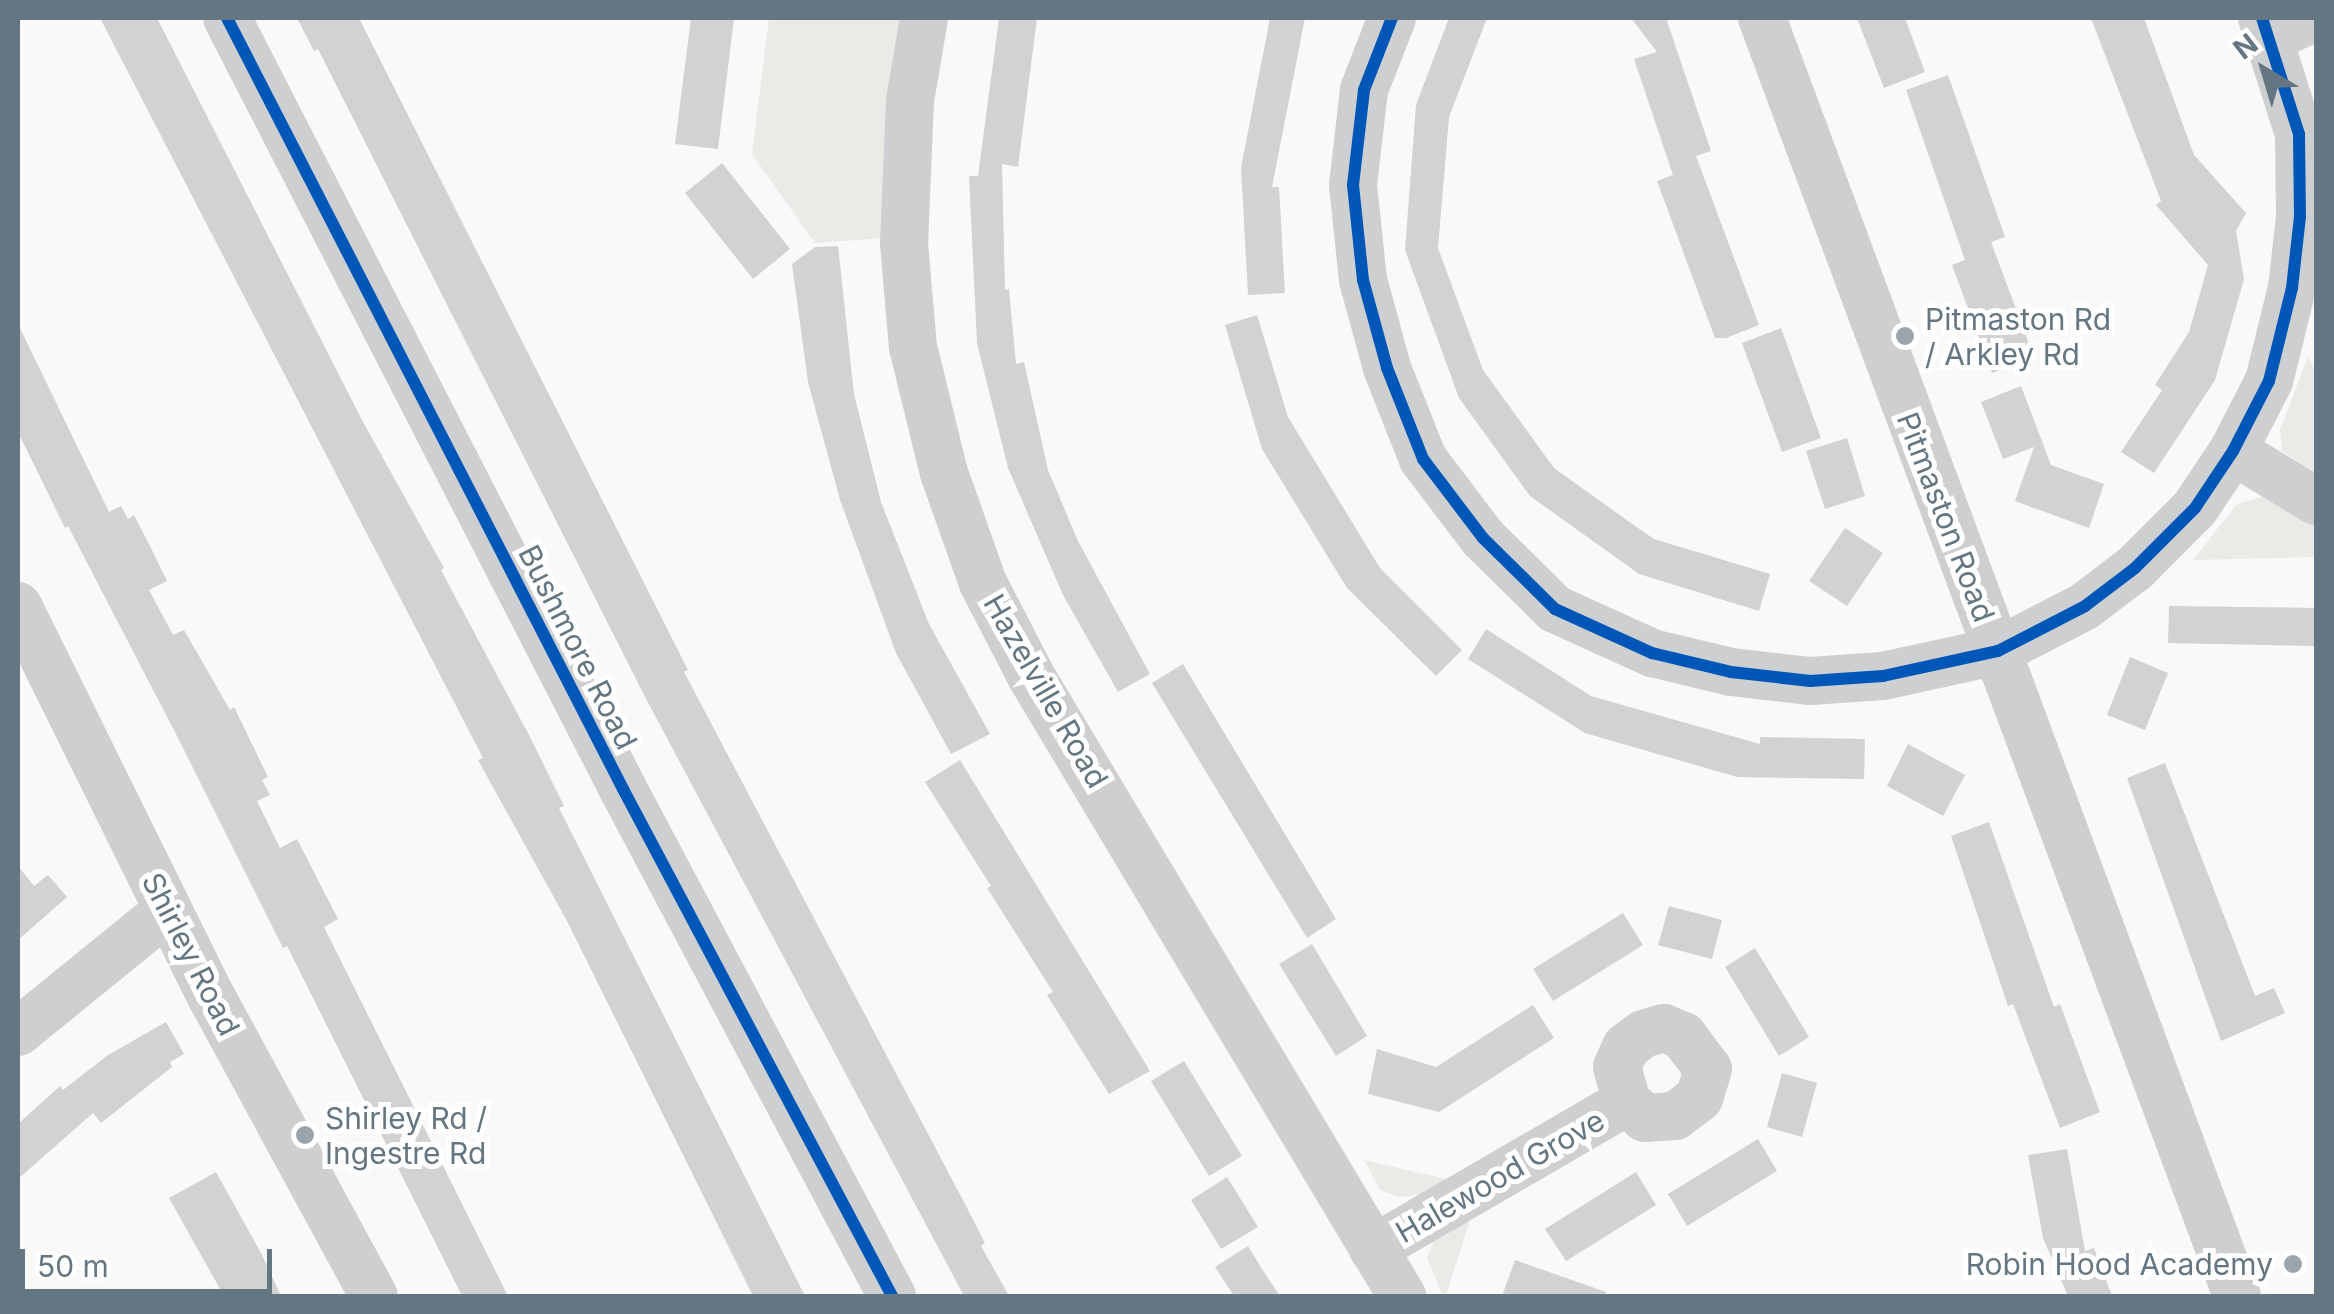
<!DOCTYPE html>
<html>
<head>
<meta charset="utf-8">
<style>
	body { margin:0 }
	#map { position:relative; width:2334px; height:1314px; overflow:hidden; background:#f9f9f9; font-family:Inter,sans-serif }
	div>[style] { position:absolute }
	.green>* { inset:0; background:#e8ebe6 }
	.building>* { inset:0; background:#d0d2d3 }
	.minor>* { height:48px; margin:-24px; padding:0 24px; transform-origin:24px; border-radius:24px; background:#cecfd0 }
	.cycleway>* { height:12px; margin:-6px; padding:0 6px; transform-origin:6px; border-radius:6px; background:#0057b8 }
	.dots>* { width:28px; height:28px; translate:-50% -50%; box-sizing:border-box; border:5px solid #fff; border-radius:50% }
	span { translate:-50% -50%; white-space:nowrap; text-align:center; line-height:1.15; -webkit-text-stroke:10px #fff; paint-order:stroke }
	.poi-label { font-size:30px; color:#657683 }
	.left { translate:0 -50%; text-align:left }
	.right { translate:-100% -50%; text-align:right }
	.street-label { font-size:30px; color:#657683 }
	.frame { position:absolute; inset:0; border:20px solid #657683; pointer-events:none }
	.north { position:absolute; left:2214px; top:20px; width:100px; height:100px; -webkit-text-stroke:8px #fff; paint-order:stroke; rotate:322deg; font-size:28px; font-weight:700; line-height:40px; text-align:center; color:#657683 }
	.north::after { content:''; display:block; margin:auto; width:35px; height:45px; background:#657683; clip-path:polygon(50% 0,100% 100%,50% 72%,0 100%) }
	.scale { position:absolute; left:20px; top:1249px; width:252px; height:45px; box-sizing:border-box; border:5px solid #657683; border-top:0; padding-left:12px; font-size:30px; line-height:35px; white-space:nowrap; color:#657683; -webkit-text-stroke:8px #fff; paint-order:stroke }
</style>
</head>
<body>
<div id="map">
	<div class="green">
		<i style="clip-path:polygon(769px 18px,910px 18px,885px 238px,815px 243px,752px 154px)"></i>
		<i style="clip-path:polygon(2308px 356px,2316px 373px,2316px 473px,2282px 451px,2280px 430px)"></i>
		<i style="clip-path:polygon(2273px 494px,2316px 522px,2316px 557px,2193px 560px,2237px 504px)"></i>
		<i style="clip-path:polygon(1364px 1160px,1450px 1180px,1428px 1193px,1400px 1197px,1380px 1190px)"></i>
		<i style="clip-path:polygon(1472px 1213px,1446px 1296px,1443px 1296px,1427px 1258px,1435px 1239px)"></i>
	</div>
	<div class="building">
		<i style="clip-path:polygon(100px 18px,157px 18px,362px 420px,444px 568px,441px 570px,529px 735px,564px 806px,559px 808px,805px 1296px,753px 1296px,567px 921px,478px 760px,483px 758px)"></i>
		<i style="clip-path:polygon(297px 18px,359px 18px,688px 670px,684px 672px,965px 1204px,985px 1243px,981px 1246px,1009px 1296px,964px 1296px,643px 693px,318px 49px,314px 51px)"></i>
		<i style="clip-path:polygon(691px 18px,734px 18px,718px 149px,675px 144px)"></i>
		<i style="clip-path:polygon(999px 18px,1037px 18px,1018px 167px,1002px 164px,1005px 290px,1009px 289px,1016px 364px,1024px 362px,1048px 470px,1078px 541px,1150px 674px,1118px 692px,1063px 595px,1008px 468px,977px 343px,969px 176px,978px 176px)"></i>
		<i style="clip-path:polygon(1270px 18px,1305px 18px,1272px 187px,1279px 187px,1285px 293px,1248px 295px,1241px 168px)"></i>
		<i style="clip-path:polygon(1449px 18px,1487px 18px,1449px 117px,1438px 248px,1483px 370px,1554px 468px,1628px 521px,1654px 539px,1770px 574px,1759px 611px,1639px 574px,1530px 496px,1459px 398px,1405px 250px,1416px 105px)"></i>
		<i style="clip-path:polygon(1631px 18px,1666px 18px,1711px 151px,1696px 156px,1759px 325px,1726px 338px,1715px 338px,1657px 181px,1673px 175px,1634px 59px,1657px 52px)"></i>
		<i style="clip-path:polygon(1857px 18px,1905px 18px,1925px 72px,1884px 88px)"></i>
		<i style="clip-path:polygon(2091px 18px,2144px 18px,2194px 155px,2246px 213px,2236px 231px,2244px 279px,2215px 380px,2154px 473px,2121px 452px,2162px 390px,2155px 385px,2189px 332px,2208px 265px,2156px 205px,2161px 201px)"></i>
		<i style="clip-path:polygon(1948px 75px,2005px 237px,1991px 242px,2034px 357px,1992px 373px,1952px 265px,1965px 260px,1906px 90px)"></i>
		<i style="clip-path:polygon(722px 163px,790px 249px,753px 279px,685px 193px)"></i>
		<i style="clip-path:polygon(838px 246px,854px 394px,881px 502px,929px 624px,990px 734px,951px 754px,896px 653px,840px 500px,808px 382px,792px 264px,815px 247px)"></i>
		<i style="clip-path:polygon(1257px 315px,1288px 417px,1380px 568px,1462px 650px,1436px 676px,1347px 588px,1262px 449px,1225px 325px)"></i>
		<i style="clip-path:polygon(18px 324px,109px 512px,121px 506px,128px 519px,134px 515px,153px 552px,167px 581px,149px 590px,173px 635px,184px 630px,230px 710px,234px 707px,268px 777px,262px 780px,270px 795px,257px 801px,280px 848px,297px 839px,338px 919px,324px 927px,508px 1296px,462px 1296px,287px 946px,283px 948px,177px 736px,68px 526px,65px 528px,18px 432px)"></i>
		<i style="clip-path:polygon(1781px 328px,1821px 438px,1782px 452px,1742px 343px)"></i>
		<i style="clip-path:polygon(2021px 386px,2051px 465px,2104px 484px,2089px 528px,2015px 501px,2034px 447px,2003px 459px,1981px 402px)"></i>
		<i style="clip-path:polygon(1847px 438px,1865px 496px,1825px 509px,1806px 451px)"></i>
		<i style="clip-path:polygon(1845px 528px,1883px 553px,1847px 606px,1809px 581px)"></i>
		<i style="clip-path:polygon(2169px 606px,2316px 608px,2316px 646px,2168px 643px)"></i>
		<i style="clip-path:polygon(1486px 629px,1591px 696px,1760px 744px,1760px 737px,1865px 739px,1864px 779px,1737px 777px,1585px 733px,1468px 659px)"></i>
		<i style="clip-path:polygon(2130px 657px,2168px 673px,2145px 730px,2107px 715px)"></i>
		<i style="clip-path:polygon(1183px 664px,1336px 919px,1307px 938px,1152px 683px)"></i>
		<i style="clip-path:polygon(1908px 744px,1965px 775px,1943px 816px,1887px 786px)"></i>
		<i style="clip-path:polygon(960px 760px,1150px 1071px,1109px 1094px,1047px 995px,1053px 992px,987px 888px,991px 886px,925px 782px)"></i>
		<i style="clip-path:polygon(2165px 763px,2255px 996px,2274px 988px,2285px 1013px,2221px 1041px,2127px 778px)"></i>
		<i style="clip-path:polygon(1989px 822px,2054px 1007px,2060px 1004px,2100px 1112px,2060px 1128px,2013px 1004px,2008px 1006px,1951px 836px)"></i>
		<i style="clip-path:polygon(18px 866px,34px 886px,48px 875px,67px 897px,18px 940px)"></i>
		<i style="clip-path:polygon(1669px 906px,1722px 920px,1712px 959px,1658px 945px)"></i>
		<i style="clip-path:polygon(1623px 913px,1643px 945px,1553px 1001px,1533px 969px)"></i>
		<i style="clip-path:polygon(1312px 944px,1367px 1036px,1336px 1056px,1279px 964px)"></i>
		<i style="clip-path:polygon(1755px 948px,1809px 1037px,1779px 1056px,1725px 967px)"></i>
		<i style="clip-path:polygon(1533px 1005px,1554px 1038px,1439px 1112px,1368px 1094px,1377px 1049px,1436px 1067px)"></i>
		<i style="clip-path:polygon(166px 1022px,184px 1054px,170px 1062px,172px 1067px,101px 1123px,93px 1113px,18px 1179px,18px 1124px,60px 1086px,63px 1090px,108px 1055px)"></i>
		<i style="clip-path:polygon(1184px 1061px,1242px 1156px,1209px 1176px,1151px 1081px)"></i>
		<i style="clip-path:polygon(1782px 1073px,1817px 1083px,1802px 1137px,1767px 1127px)"></i>
		<i style="clip-path:polygon(1758px 1139px,1777px 1171px,1687px 1226px,1668px 1194px)"></i>
		<i style="clip-path:polygon(2067px 1149px,2085px 1251px,2094px 1248px,2112px 1296px,2068px 1296px,2043px 1238px,2028px 1155px)"></i>
		<i style="clip-path:polygon(216px 1172px,261px 1253px,281px 1296px,224px 1296px,169px 1198px)"></i>
		<i style="clip-path:polygon(1636px 1172px,1656px 1205px,1566px 1261px,1545px 1229px)"></i>
		<i style="clip-path:polygon(1227px 1177px,1258px 1227px,1221px 1249px,1191px 1200px)"></i>
		<i style="clip-path:polygon(1248px 1246px,1262px 1269px,1280px 1296px,1234px 1296px,1215px 1267px)"></i>
		<i style="clip-path:polygon(1515px 1260px,1606px 1292px,1605px 1296px,1502px 1296px)"></i>
	</div>
	<div class="minor">
		<i style="left:227px;top:18px;width:867px;rotate:62.81deg"></i>
		<i style="left:623px;top:789px;width:574px;rotate:62.05deg"></i>
		<i style="left:924px;top:18px;width:84px;rotate:99.6deg"></i>
		<i style="left:910px;top:101px;width:142px;rotate:92.4deg"></i>
		<i style="left:904px;top:243px;width:104px;rotate:85.1deg"></i>
		<i style="left:913px;top:347px;width:130px;rotate:76.2deg"></i>
		<i style="left:944px;top:473px;width:117px;rotate:70.5deg"></i>
		<i style="left:983px;top:583px;width:105px;rotate:62.7deg"></i>
		<i style="left:1031px;top:676px;width:723px;rotate:59.1deg"></i>
		<i style="left:1392px;top:18px;width:77px;rotate:111.3deg"></i>
		<i style="left:1364px;top:90px;width:96px;rotate:96.6deg"></i>
		<i style="left:1353px;top:185px;width:96px;rotate:84deg"></i>
		<i style="left:1363px;top:280px;width:91px;rotate:74.7deg"></i>
		<i style="left:1387px;top:368px;width:98px;rotate:68.4deg"></i>
		<i style="left:1423px;top:459px;width:99px;rotate:52.8deg"></i>
		<i style="left:1483px;top:538px;width:101px;rotate:44.6deg"></i>
		<i style="left:1555px;top:609px;width:107px;rotate:24.4deg"></i>
		<i style="left:1652px;top:653px;width:81px;rotate:13.5deg"></i>
		<i style="left:1731px;top:672px;width:80px;rotate:6.5deg"></i>
		<i style="left:1810px;top:681px;width:73px;rotate:-3.9deg"></i>
		<i style="left:1883px;top:676px;width:118px;rotate:-12.3deg"></i>
		<i style="left:1998px;top:651px;width:98px;rotate:-27.3deg"></i>
		<i style="left:2085px;top:606px;width:63px;rotate:-37.2deg"></i>
		<i style="left:2135px;top:568px;width:85px;rotate:-45deg"></i>
		<i style="left:2195px;top:508px;width:69px;rotate:-56.3deg"></i>
		<i style="left:2233px;top:451px;width:79px;rotate:-62.8deg"></i>
		<i style="left:2269px;top:381px;width:96px;rotate:-76.1deg"></i>
		<i style="left:2292px;top:288px;width:71px;rotate:-83.6deg"></i>
		<i style="left:2300px;top:217px;width:83px;rotate:-90.7deg"></i>
		<i style="left:2299px;top:134px;width:122px;rotate:-107.7deg"></i>
		<i style="left:1762px;top:18px;width:1363px;rotate:69.61deg"></i>
		<i style="left:2272px;top:37px;width:46px;rotate:-24.3deg"></i>
		<i style="left:2233px;top:451px;width:97px;rotate:31.1deg"></i>
		<i style="left:18px;top:606px;width:437px;rotate:63.7deg"></i>
		<i style="left:212px;top:998px;width:339px;rotate:61.5deg"></i>
		<i style="left:18px;top:1032px;width:193px;rotate:-39.1deg"></i>
		<i style="left:1373px;top:1249px;width:293px;rotate:-30.1deg"></i>
		<i style="left:1627px;top:1102px;width:36px;rotate:-106deg"></i>
		<i style="left:1617px;top:1067px;width:22px;rotate:-66deg"></i>
		<i style="left:1626px;top:1047px;width:21px;rotate:-37deg"></i>
		<i style="left:1643px;top:1034px;width:22px;rotate:-16deg"></i>
		<i style="left:1664px;top:1028px;width:21px;rotate:23deg"></i>
		<i style="left:1683px;top:1036px;width:41px;rotate:52.9deg"></i>
		<i style="left:1708px;top:1069px;width:30px;rotate:107deg"></i>
		<i style="left:1699px;top:1098px;width:30px;rotate:143deg"></i>
		<i style="left:1675px;top:1116px;width:30px;rotate:176deg"></i>
		<i style="left:1645px;top:1118px;width:24px;rotate:-138deg"></i>
	</div>
	<div class="cycleway">
		<i style="left:227px;top:18px;width:867px;rotate:62.81deg"></i>
		<i style="left:623px;top:789px;width:574px;rotate:62.05deg"></i>
		<i style="left:1392px;top:18px;width:77px;rotate:111.3deg"></i>
		<i style="left:1364px;top:90px;width:96px;rotate:96.6deg"></i>
		<i style="left:1353px;top:185px;width:96px;rotate:84deg"></i>
		<i style="left:1363px;top:280px;width:91px;rotate:74.7deg"></i>
		<i style="left:1387px;top:368px;width:98px;rotate:68.4deg"></i>
		<i style="left:1423px;top:459px;width:99px;rotate:52.8deg"></i>
		<i style="left:1483px;top:538px;width:101px;rotate:44.6deg"></i>
		<i style="left:1555px;top:609px;width:107px;rotate:24.4deg"></i>
		<i style="left:1652px;top:653px;width:81px;rotate:13.5deg"></i>
		<i style="left:1731px;top:672px;width:80px;rotate:6.5deg"></i>
		<i style="left:1810px;top:681px;width:73px;rotate:-3.9deg"></i>
		<i style="left:1883px;top:676px;width:118px;rotate:-12.3deg"></i>
		<i style="left:1998px;top:651px;width:98px;rotate:-27.3deg"></i>
		<i style="left:2085px;top:606px;width:63px;rotate:-37.2deg"></i>
		<i style="left:2135px;top:568px;width:85px;rotate:-45deg"></i>
		<i style="left:2195px;top:508px;width:69px;rotate:-56.3deg"></i>
		<i style="left:2233px;top:451px;width:79px;rotate:-62.8deg"></i>
		<i style="left:2269px;top:381px;width:96px;rotate:-76.1deg"></i>
		<i style="left:2292px;top:288px;width:71px;rotate:-83.6deg"></i>
		<i style="left:2300px;top:217px;width:83px;rotate:-90.7deg"></i>
		<i style="left:2299px;top:134px;width:122px;rotate:-107.7deg"></i>
	</div>
	<div class="dots">
		<i style="left:1905px;top:336px;background:#99a4ac"></i>
		<i style="left:305px;top:1135px;background:#99a4ac"></i>
		<i style="left:2293px;top:1264px;background:#99a4ac"></i>
	</div>
	<div class="poi-label">
		<span class="left" style="left:1925px;top:336px">Pitmaston Rd<br>/ Arkley Rd</span>
		<span class="left" style="left:325px;top:1135px">Shirley Rd /<br>Ingestre Rd</span>
		<span class="right" style="left:2273px;top:1264px">Robin Hood Academy</span>
	</div>
	<div class="street-label">
		<span style="left:1946px;top:517px;rotate:69deg">Pitmaston Road</span>
		<span style="left:578px;top:647px;rotate:63deg">Bushmore Road</span>
		<span style="left:1046px;top:691px;rotate:60deg">Hazelville Road</span>
		<span style="left:191px;top:954px;rotate:63deg">Shirley Road</span>
		<span style="left:1500px;top:1176px;rotate:-30deg">Halewood Grove</span>
	</div>
	<div class="frame"></div>
	<div class="north">N</div>
	<div class="scale">50 m</div>
</div>
</body>
</html>
